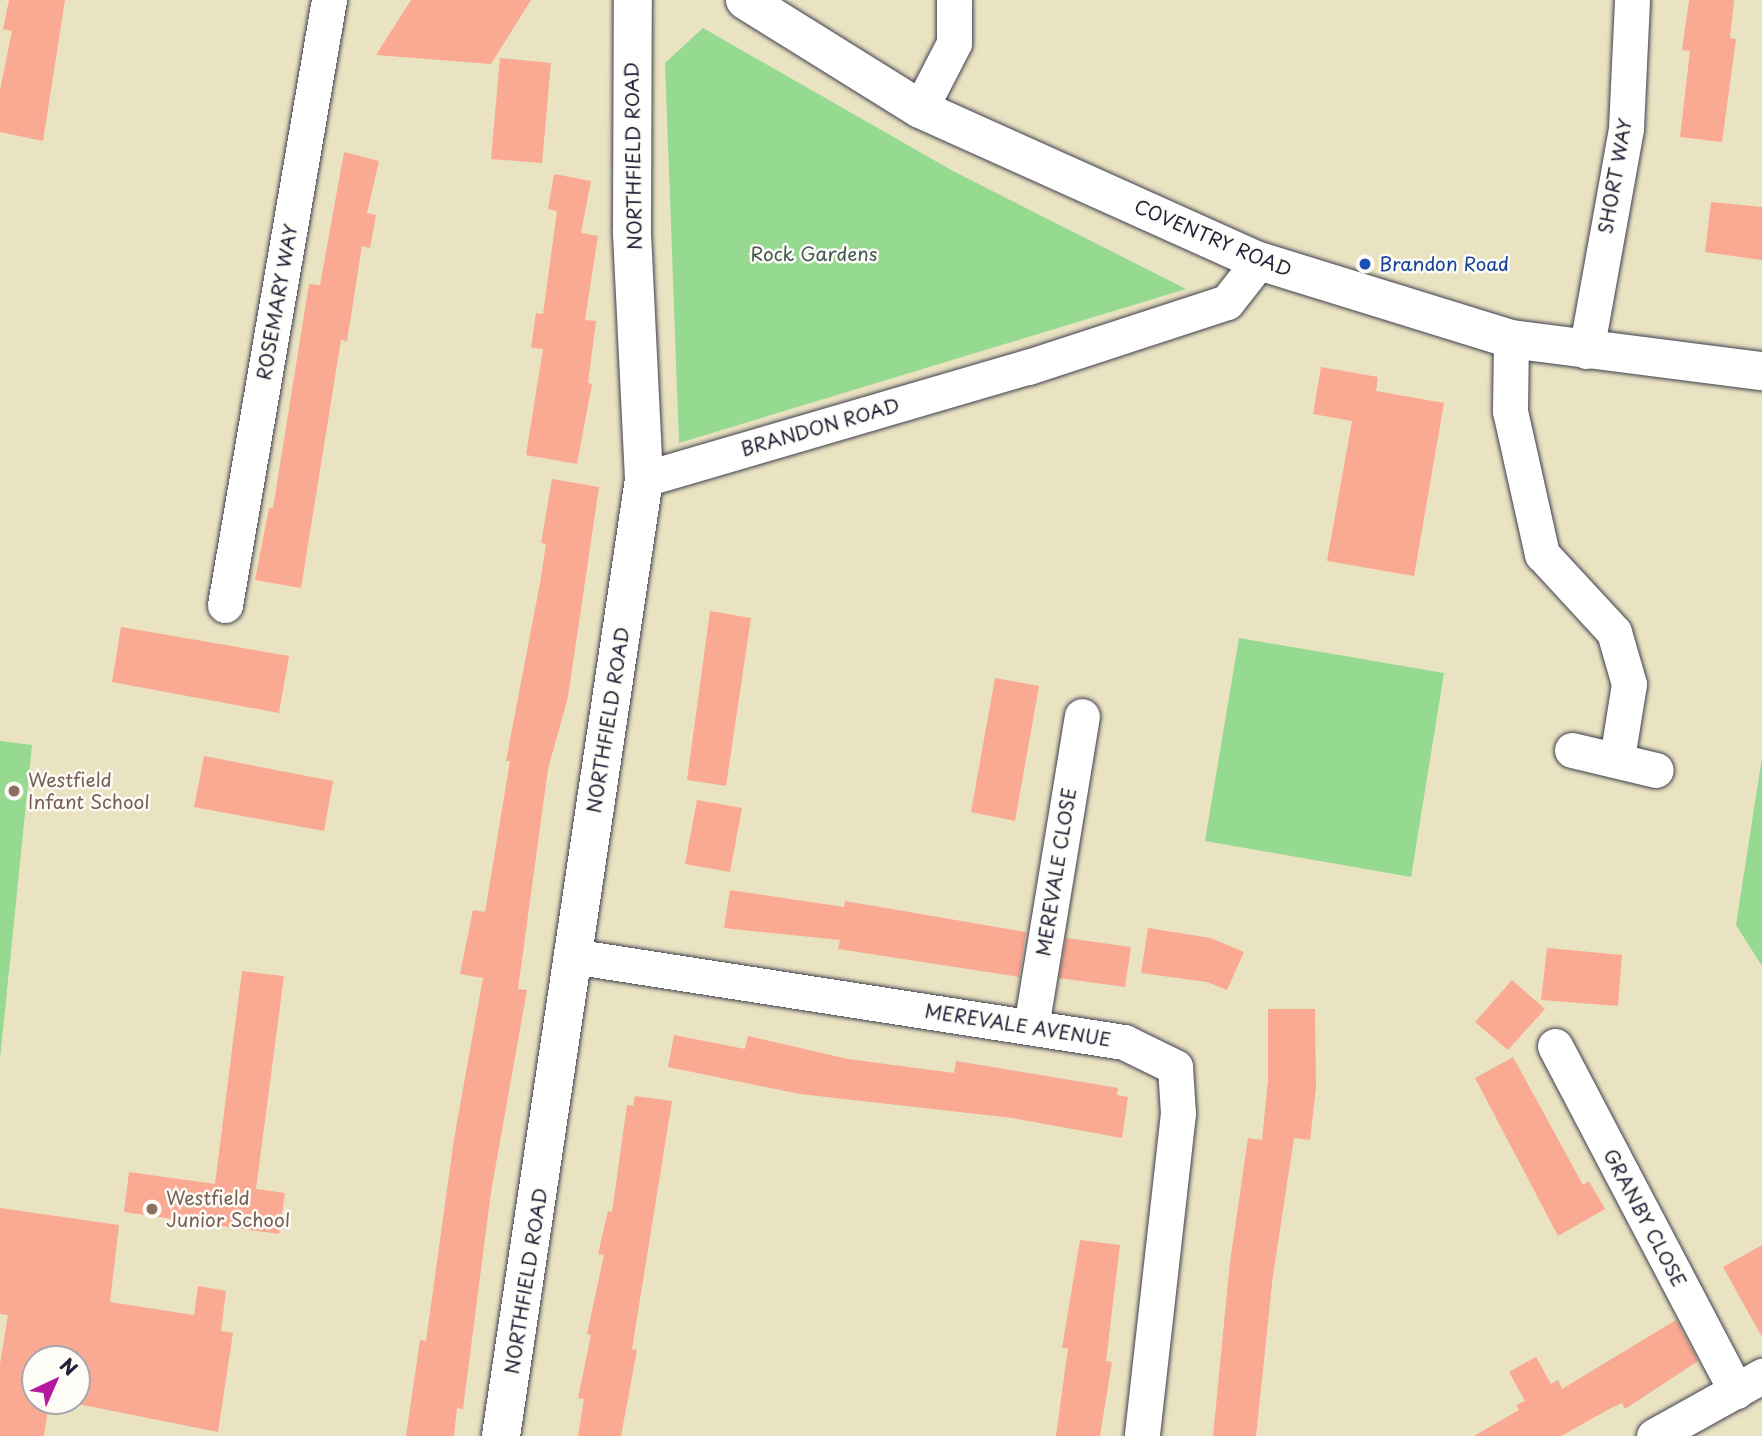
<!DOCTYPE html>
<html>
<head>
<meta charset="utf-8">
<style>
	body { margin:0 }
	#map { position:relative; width:1762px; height:1436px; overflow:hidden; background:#eae3c2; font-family:"Playpen Sans",sans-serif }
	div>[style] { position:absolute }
	.green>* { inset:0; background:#96d991 }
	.building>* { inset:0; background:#faa993 }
	.roads { filter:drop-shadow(0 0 2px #403f4f) drop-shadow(0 0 2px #403f4f) }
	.minor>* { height:35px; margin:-17.5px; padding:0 17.5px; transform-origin:17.5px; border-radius:17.5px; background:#fff }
	.tertiary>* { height:38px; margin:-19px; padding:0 19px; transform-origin:19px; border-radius:19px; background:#fff }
	.secondary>* { height:38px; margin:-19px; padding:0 19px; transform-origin:19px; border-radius:19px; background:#fff }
	.dots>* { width:19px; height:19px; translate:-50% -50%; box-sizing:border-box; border:4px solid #fdfcf7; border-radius:50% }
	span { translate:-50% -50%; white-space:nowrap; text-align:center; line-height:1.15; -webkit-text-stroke:5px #fdfcf7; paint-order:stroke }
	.street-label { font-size:19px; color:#22223b }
	.park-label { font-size:19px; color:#455955 }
	.transit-label { font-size:19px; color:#164399 }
	.left { translate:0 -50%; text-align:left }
	.education-label { font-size:19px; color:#785e54 }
	.north { position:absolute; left:21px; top:1345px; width:70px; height:70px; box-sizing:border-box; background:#fdfcf7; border:2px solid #a5a5ac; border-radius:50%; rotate:44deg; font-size:19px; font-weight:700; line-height:28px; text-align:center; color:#22223b }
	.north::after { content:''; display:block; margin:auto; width:24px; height:32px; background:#b5179e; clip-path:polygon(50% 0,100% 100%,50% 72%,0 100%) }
</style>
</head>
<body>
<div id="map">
	<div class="green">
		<i style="clip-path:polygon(703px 28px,953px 171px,1186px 289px,679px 443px,665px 63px)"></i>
		<i style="clip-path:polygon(1239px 638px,1444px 673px,1411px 877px,1205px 841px)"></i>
		<i style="clip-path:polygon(0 741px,32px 745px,0 1059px)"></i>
		<i style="clip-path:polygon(1762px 757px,1762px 966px,1736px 925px)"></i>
	</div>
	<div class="building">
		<i style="clip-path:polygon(9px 0,65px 0,43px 141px,0 132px,0 90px,12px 31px,3px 29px)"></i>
		<i style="clip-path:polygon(411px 0,531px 0,491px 64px,376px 55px)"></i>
		<i style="clip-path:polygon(1689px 0,1734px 0,1730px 38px,1736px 39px,1722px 142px,1680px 137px,1690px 51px,1682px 50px)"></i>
		<i style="clip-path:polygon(500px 58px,551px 63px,542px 163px,491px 159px)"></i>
		<i style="clip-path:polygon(344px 152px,379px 161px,367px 213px,376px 215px,370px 248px,362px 246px,347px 341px,341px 340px,301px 588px,255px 580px,269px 508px,273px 508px,309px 284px,320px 285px)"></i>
		<i style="clip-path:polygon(554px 174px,591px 181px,581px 233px,598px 236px,585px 320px,596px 321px,588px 383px,592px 384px,577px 464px,526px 455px,543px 349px,531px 348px,536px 313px,543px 314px,557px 211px,548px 209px)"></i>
		<i style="clip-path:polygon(1711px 202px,1762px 207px,1762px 260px,1705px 252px)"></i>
		<i style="clip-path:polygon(1321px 367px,1378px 377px,1376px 391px,1444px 403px,1414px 576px,1327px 561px,1352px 421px,1313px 414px)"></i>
		<i style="clip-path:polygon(552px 479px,599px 487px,568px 697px,548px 769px,518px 989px,527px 990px,491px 1192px,463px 1409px,457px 1408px,454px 1436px,406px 1436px,420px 1340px,426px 1341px,454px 1139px,483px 978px,460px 974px,473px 910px,485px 912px,510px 761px,506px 761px,540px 583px,546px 544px,541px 543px)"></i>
		<i style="clip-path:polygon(710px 611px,751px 618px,726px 786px,687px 780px)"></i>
		<i style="clip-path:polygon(121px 627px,289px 656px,279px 713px,112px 682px)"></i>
		<i style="clip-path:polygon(995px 678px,1039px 686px,1015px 821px,971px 812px)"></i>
		<i style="clip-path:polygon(204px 756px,333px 781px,324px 831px,194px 807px)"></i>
		<i style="clip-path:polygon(697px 800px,742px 808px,730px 872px,685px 864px)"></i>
		<i style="clip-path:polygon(730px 890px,844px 907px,845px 901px,1026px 932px,1019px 977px,838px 949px,840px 940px,724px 928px)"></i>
		<i style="clip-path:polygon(1148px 928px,1211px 938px,1244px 952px,1227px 990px,1207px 982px,1141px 973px)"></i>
		<i style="clip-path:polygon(1066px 938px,1131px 947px,1125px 987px,1059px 978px)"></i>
		<i style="clip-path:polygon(1547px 948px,1622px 955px,1618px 1006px,1541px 1000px)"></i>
		<i style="clip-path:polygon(242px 971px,284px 976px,256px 1189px,285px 1193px,279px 1234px,124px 1212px,129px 1172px,215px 1184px)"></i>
		<i style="clip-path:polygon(1512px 980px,1545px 1009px,1508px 1050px,1475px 1022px)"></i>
		<i style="clip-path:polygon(1268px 1009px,1315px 1009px,1316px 1088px,1310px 1140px,1294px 1138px,1273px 1275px,1256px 1436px,1213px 1436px,1230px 1262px,1248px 1138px,1262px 1140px,1268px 1080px)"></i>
		<i style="clip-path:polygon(674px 1035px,745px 1049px,748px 1036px,848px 1059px,954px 1073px,956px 1061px,1118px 1088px,1117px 1095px,1128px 1097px,1122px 1138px,1012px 1118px,800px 1094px,668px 1067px)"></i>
		<i style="clip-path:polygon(1513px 1057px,1583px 1185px,1589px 1181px,1605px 1209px,1558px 1236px,1475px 1078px)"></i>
		<i style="clip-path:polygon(635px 1096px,672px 1101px,632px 1349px,637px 1350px,621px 1436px,578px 1436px,584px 1399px,578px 1398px,591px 1335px,587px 1334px,604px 1255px,598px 1254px,608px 1211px,612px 1212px,627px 1105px,633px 1106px)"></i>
		<i style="clip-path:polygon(0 1208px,119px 1225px,110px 1302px,194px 1315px,198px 1286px,226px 1291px,221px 1331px,233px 1333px,218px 1432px,63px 1401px,77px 1401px,77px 1359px,35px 1359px,35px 1401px,49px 1401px,44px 1436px,0 1436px,0 1364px,8px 1315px,0 1314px)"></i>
		<i style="clip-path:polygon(1080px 1240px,1120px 1245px,1106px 1361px,1112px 1362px,1100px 1436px,1056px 1436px,1068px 1348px,1062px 1348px)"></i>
		<i style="clip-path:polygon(1762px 1245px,1762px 1337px,1723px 1267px)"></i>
		<i style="clip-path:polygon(1676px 1320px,1698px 1361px,1625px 1409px,1622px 1403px,1611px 1408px,1561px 1436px,1474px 1436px,1519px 1410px,1516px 1405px,1525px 1401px,1509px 1372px,1523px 1364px,1536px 1357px,1551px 1384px,1558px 1380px,1562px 1389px)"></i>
	</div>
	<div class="roads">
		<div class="minor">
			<i style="left:920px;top:109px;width:74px;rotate:-62.7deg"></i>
			<i style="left:954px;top:43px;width:43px;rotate:-90deg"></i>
			<i style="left:1511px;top:339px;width:72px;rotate:90.8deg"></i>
			<i style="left:1510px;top:411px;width:147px;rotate:77.4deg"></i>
			<i style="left:1542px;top:554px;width:106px;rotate:47.3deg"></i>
			<i style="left:1614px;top:632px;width:54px;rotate:73.9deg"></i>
			<i style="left:1629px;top:684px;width:75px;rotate:99.2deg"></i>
			<i style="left:1586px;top:351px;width:227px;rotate:-79.8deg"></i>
			<i style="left:1626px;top:128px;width:128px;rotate:-87.3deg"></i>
			<i style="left:644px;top:479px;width:400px;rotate:-16.3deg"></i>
			<i style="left:1028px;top:367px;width:209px;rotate:-18.1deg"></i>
			<i style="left:1227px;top:302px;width:52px;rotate:-52deg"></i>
			<i style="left:225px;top:605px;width:614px;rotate:-80.25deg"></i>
			<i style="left:1572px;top:750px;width:86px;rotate:13.4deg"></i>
			<i style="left:572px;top:956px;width:559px;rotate:8.86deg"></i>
			<i style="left:1124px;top:1042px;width:57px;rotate:26.1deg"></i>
			<i style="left:1175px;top:1067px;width:46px;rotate:86.3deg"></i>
			<i style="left:1178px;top:1113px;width:325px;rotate:96.4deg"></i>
			<i style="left:1031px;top:1027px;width:315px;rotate:-80.7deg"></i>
			<i style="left:1555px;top:1046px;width:390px;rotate:62.3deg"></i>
			<i style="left:1654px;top:1436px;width:124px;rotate:-29.1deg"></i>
		</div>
		<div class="tertiary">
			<i style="left:501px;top:1436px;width:968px;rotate:-81.5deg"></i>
			<i style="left:644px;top:479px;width:249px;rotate:-92.8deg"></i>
			<i style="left:632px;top:230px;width:230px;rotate:-89.8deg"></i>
		</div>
		<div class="secondary">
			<i style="left:745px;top:0;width:206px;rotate:31.9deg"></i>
			<i style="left:920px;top:109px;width:372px;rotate:24.2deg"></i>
			<i style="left:1259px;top:261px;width:264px;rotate:17.2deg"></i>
			<i style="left:1511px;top:339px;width:253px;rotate:7.3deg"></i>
		</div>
	</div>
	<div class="dots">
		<i style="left:1365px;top:264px;background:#1a4fb4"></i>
		<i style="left:14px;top:791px;background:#8d6e63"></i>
		<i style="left:152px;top:1209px;background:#8d6e63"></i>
	</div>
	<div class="street-label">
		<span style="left:633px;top:156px;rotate:-91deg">NORTHFIELD ROAD</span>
		<span style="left:1615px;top:176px;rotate:-80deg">SHORT WAY</span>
		<span style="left:1213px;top:238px;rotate:23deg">COVENTRY ROAD</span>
		<span style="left:277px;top:302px;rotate:-80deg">ROSEMARY WAY</span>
		<span style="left:820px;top:427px;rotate:-16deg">BRANDON ROAD</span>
		<span style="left:608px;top:720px;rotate:-81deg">NORTHFIELD ROAD</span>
		<span style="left:1056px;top:872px;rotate:-81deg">MEREVALE CLOSE</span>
		<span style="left:1018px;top:1025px;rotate:9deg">MEREVALE AVENUE</span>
		<span style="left:1645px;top:1218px;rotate:62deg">GRANBY CLOSE</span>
		<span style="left:526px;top:1281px;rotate:-81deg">NORTHFIELD ROAD</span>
	</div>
	<div class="park-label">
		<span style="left:814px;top:254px">Rock Gardens</span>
	</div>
	<div class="transit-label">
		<span class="left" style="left:1379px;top:264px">Brandon Road</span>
	</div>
	<div class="education-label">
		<span class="left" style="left:28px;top:791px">Westfield<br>Infant School</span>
		<span class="left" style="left:166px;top:1209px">Westfield<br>Junior School</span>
	</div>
	<div class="north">N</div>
</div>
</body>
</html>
